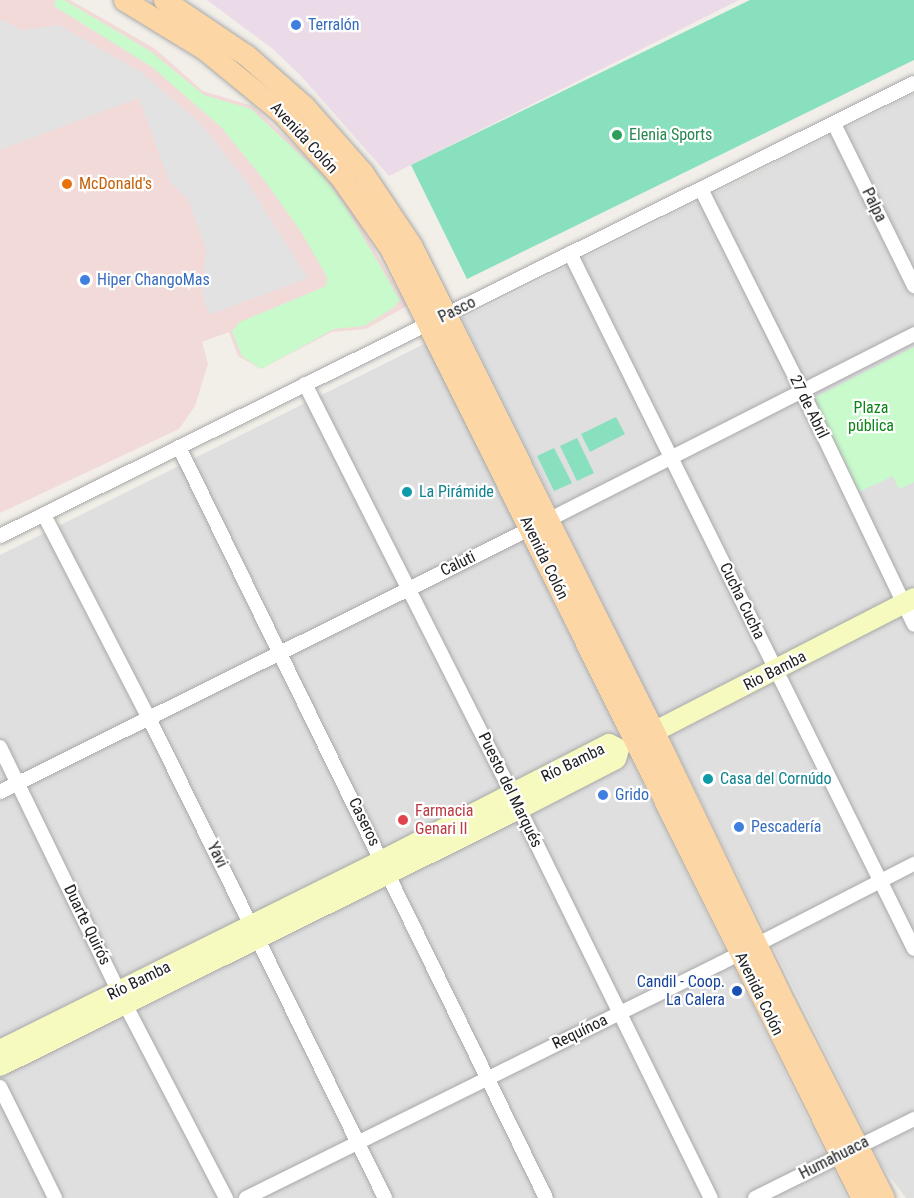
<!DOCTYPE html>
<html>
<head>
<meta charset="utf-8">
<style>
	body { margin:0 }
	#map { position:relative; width:914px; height:1198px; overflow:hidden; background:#f2efe9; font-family:"Roboto Condensed",sans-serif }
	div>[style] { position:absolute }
	.residential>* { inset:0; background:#e0dfdf }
	.commercial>* { inset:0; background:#f2dad9 }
	.industrial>* { inset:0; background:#ebdbe8 }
	.park>* { inset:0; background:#c8facc }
	.pitch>* { inset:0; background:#88e0be }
	.parking>* { inset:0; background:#e2e2e2 }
	.roads { filter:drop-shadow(0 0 2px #a9a9a9) drop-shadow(0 0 2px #a9a9a9) }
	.minor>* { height:14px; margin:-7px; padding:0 7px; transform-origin:7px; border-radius:7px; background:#fff }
	.secondary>* { height:20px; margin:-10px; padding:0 10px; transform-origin:10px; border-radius:10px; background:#f7fabf }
	.primary>* { height:21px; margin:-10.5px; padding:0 10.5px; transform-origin:10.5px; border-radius:10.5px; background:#fcd6a4 }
	.dots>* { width:16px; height:16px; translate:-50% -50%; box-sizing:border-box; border:3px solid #fff; border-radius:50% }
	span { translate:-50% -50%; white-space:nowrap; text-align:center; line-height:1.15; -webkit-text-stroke:4.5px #fff; paint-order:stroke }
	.shop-label { font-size:16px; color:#366cbe }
	.left { translate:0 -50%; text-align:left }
	.leisure-label { font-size:16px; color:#27864d }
	.street-label { font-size:16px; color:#222 }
	.food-label { font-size:16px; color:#c56008 }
	.park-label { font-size:16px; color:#0c8416 }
	.culture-label { font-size:16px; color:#0d838f }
	.health-label { font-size:16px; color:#be3a42 }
	.transit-label { font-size:16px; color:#164399 }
	.right { translate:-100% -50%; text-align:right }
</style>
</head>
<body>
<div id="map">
	<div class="residential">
		<i style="clip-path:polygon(914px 94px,914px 1198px,906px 1198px,882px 1166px,462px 319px)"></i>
		<i style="clip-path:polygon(426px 343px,847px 1198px,0 1198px,0 555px)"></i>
	</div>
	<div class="commercial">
		<i style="clip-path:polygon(0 0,70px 0,154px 48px,203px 91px,253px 106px,326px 176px,347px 203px,407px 306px,366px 329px,332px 332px,261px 369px,238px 356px,229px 332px,202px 342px,208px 364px,195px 406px,179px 429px,0 513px)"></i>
	</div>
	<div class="industrial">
		<i style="clip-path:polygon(207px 0,739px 0,389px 176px,302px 77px,273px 49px)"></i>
	</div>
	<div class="park">
		<i style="clip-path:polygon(56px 0,64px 0,150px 51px,204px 95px,251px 109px,322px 175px,345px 206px,400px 300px,393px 308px,364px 326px,334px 329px,261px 369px,242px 356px,232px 331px,240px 322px,326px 286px,327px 277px,302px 233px,265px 181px,221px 127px,152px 67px,54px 6px)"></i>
		<i style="clip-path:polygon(914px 347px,914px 482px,899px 489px,893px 476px,859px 492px,817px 405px,816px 397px)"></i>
	</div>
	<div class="pitch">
		<i style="clip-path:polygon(750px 0,914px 0,914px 60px,467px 279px,411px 165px)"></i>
		<i style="clip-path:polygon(616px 417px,625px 434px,590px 452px,581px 434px)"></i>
		<i style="clip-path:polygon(577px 438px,594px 473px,577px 481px,560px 446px)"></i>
		<i style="clip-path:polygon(554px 448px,572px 483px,554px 491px,537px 456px)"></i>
	</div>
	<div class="parking">
		<i style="clip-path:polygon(0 19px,22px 30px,59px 25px,141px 72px,201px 124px,247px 182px,308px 278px,209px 315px,202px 294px,206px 250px,188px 199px,169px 181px,139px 98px,0 150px)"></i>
	</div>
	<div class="roads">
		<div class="minor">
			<i style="left:834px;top:124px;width:181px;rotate:63.7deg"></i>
			<i style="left:701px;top:189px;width:226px;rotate:63.4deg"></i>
			<i style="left:802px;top:391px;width:259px;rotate:64.4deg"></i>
			<i style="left:570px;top:253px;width:776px;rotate:63.7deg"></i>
			<i style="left:305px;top:384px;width:459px;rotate:63.2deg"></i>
			<i style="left:512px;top:794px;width:450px;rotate:63.8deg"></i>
			<i style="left:179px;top:447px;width:836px;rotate:63.96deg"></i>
			<i style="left:44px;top:515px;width:229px;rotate:62.7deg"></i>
			<i style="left:149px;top:718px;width:535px;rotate:63.82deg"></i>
			<i style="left:0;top:536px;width:1020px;rotate:-26.36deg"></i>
			<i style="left:0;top:747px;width:286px;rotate:64.1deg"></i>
			<i style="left:125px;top:1004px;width:219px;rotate:62.5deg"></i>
			<i style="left:0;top:792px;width:612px;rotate:-26.4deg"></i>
			<i style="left:548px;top:520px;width:411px;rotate:-26.9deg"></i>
			<i style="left:0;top:1087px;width:124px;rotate:63.6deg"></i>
			<i style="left:246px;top:1198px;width:530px;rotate:-26.32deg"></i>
			<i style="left:721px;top:963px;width:217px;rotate:-27.2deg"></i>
			<i style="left:755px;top:1198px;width:178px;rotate:-26.4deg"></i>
		</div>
		<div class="secondary">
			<i style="left:640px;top:739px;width:308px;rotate:-27.2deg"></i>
			<i style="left:0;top:1050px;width:428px;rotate:-26.4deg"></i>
			<i style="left:383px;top:860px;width:254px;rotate:-27.2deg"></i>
			<i style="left:609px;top:744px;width:11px;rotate:27deg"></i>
			<i style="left:0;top:1066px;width:579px;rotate:-26.34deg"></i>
			<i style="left:519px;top:809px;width:109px;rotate:-27.3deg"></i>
			<i style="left:616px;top:759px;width:10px;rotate:-73deg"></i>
		</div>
		<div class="primary">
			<i style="left:124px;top:0;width:94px;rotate:31.5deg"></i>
			<i style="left:204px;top:49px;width:102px;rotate:39.4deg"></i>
			<i style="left:283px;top:114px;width:86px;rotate:47.8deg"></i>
			<i style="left:341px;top:178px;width:85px;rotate:55deg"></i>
			<i style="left:390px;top:248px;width:1061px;rotate:63.58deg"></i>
			<i style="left:164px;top:0;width:99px;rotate:33.9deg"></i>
			<i style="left:246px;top:55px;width:77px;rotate:41.3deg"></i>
			<i style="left:304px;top:106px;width:89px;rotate:48.6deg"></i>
			<i style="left:363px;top:173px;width:87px;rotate:56.3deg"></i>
			<i style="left:411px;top:245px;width:544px;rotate:63.48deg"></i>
			<i style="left:654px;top:732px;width:286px;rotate:64.3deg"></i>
			<i style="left:778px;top:990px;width:233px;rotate:63deg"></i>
		</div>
	</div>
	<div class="dots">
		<i style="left:296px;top:25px;background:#3f7fe0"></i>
		<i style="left:617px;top:135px;background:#2e9e5b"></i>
		<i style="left:67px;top:184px;background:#e8710a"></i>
		<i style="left:85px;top:280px;background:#3f7fe0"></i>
		<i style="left:407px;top:492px;background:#0f9aa8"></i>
		<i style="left:708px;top:779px;background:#0f9aa8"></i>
		<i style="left:603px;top:795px;background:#3f7fe0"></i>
		<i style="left:403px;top:820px;background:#e0444e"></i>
		<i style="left:739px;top:827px;background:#3f7fe0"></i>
		<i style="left:737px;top:991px;background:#1a4fb4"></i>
	</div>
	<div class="shop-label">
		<span class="left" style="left:308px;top:25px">Terralón</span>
		<span class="left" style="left:97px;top:280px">Hiper ChangoMas</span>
		<span class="left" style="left:615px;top:795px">Grido</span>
		<span class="left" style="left:751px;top:827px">Pescadería</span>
	</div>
	<div class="leisure-label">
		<span class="left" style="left:629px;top:135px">Elenia Sports</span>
	</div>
	<div class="street-label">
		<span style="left:304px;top:138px;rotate:47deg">Avenida Colón</span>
		<span style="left:874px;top:205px;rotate:64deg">Palpa</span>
		<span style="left:457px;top:310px;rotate:-26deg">Pasco</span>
		<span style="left:809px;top:407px;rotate:64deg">27 de Abril</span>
		<span style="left:544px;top:558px;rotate:64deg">Avenida Colón</span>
		<span style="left:458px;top:564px;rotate:-26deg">Caluti</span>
		<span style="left:742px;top:601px;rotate:64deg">Cucha Cucha</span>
		<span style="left:775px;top:671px;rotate:-27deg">Rio Bamba</span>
		<span style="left:573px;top:763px;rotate:-26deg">Río Bamba</span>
		<span style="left:510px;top:790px;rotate:64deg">Puesto del Marqués</span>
		<span style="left:364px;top:822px;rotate:64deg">Caseros</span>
		<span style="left:217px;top:855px;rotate:64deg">Yavi</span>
		<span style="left:87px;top:925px;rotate:64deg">Duarte Quirós</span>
		<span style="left:139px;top:981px;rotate:-26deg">Río Bamba</span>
		<span style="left:759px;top:994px;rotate:64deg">Avenida Colón</span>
		<span style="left:580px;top:1032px;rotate:-26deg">Requínoa</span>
		<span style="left:834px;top:1158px;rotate:-27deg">Humahuaca</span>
	</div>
	<div class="food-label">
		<span class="left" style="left:79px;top:184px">McDonald's</span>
	</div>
	<div class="park-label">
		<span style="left:871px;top:417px">Plaza<br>pública</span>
	</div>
	<div class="culture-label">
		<span class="left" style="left:419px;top:492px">La Pirámide</span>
		<span class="left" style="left:720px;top:779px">Casa del Cornúdo</span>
	</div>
	<div class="health-label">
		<span class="left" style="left:415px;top:820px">Farmacia<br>Genari II</span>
	</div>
	<div class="transit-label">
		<span class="right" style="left:725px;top:991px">Candil - Coop.<br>La Calera</span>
	</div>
</div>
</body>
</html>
